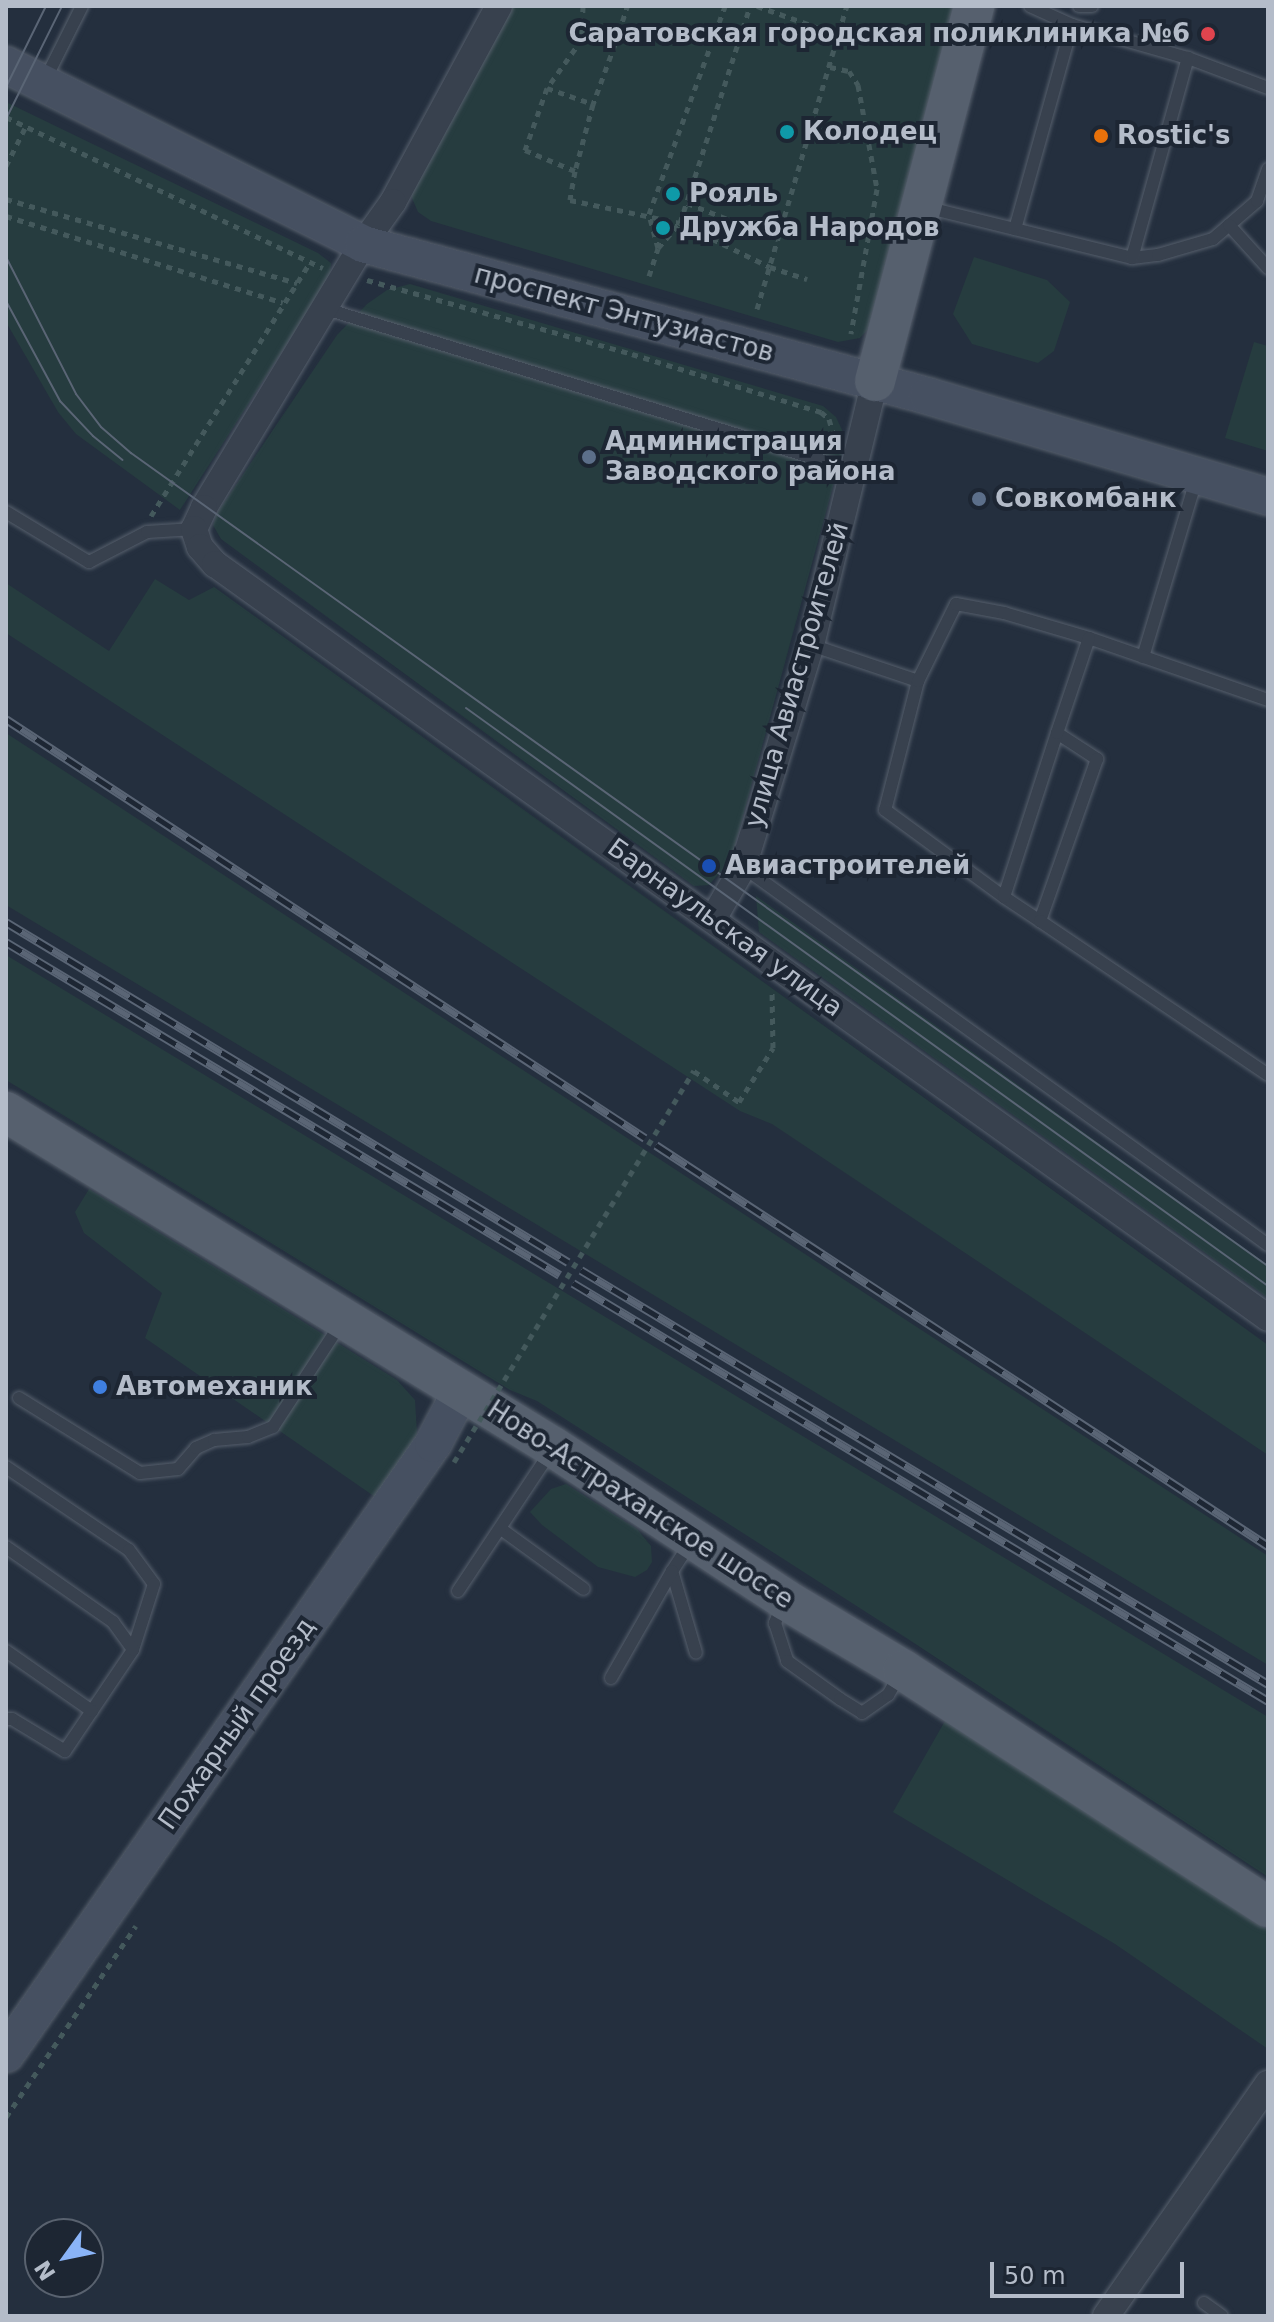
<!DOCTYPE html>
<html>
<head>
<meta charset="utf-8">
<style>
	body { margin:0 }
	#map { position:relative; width:1274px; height:2322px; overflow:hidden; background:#242f3e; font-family:"DejaVu Sans",sans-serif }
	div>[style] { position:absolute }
	.green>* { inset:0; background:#263c3f }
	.path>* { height:5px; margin-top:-2.5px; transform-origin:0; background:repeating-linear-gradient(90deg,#44595c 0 6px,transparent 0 12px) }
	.roads { filter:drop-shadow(0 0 2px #565f6c) drop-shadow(0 0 2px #565f6c) }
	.lane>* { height:12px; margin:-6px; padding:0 6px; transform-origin:6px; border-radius:6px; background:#38414e }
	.street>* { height:26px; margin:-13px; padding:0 13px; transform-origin:13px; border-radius:13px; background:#38414e }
	.secondary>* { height:36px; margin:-18px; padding:0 18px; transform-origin:18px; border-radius:18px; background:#465061 }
	.primary>* { height:40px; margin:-20px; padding:0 20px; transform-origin:20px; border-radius:20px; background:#56606e }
	.tram>* { height:2px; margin:-1px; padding:0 1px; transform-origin:1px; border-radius:1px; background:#5a6575 }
	.rail>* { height:9px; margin-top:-4.5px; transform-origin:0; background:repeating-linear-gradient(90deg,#1d2633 0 18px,#5a6575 0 36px); box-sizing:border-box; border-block:2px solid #5a6575 }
	.path-bridge>* { height:5px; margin-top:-2.5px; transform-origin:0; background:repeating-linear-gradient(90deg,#44595c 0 6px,transparent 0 12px) }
	.dots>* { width:22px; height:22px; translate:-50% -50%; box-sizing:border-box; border:4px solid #1d2633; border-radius:50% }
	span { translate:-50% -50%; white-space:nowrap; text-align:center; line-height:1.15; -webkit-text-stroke:8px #1d2633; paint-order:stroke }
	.poi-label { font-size:26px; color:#b4bcc9; font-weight:700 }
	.right { translate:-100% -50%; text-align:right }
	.left { translate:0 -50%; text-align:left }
	.street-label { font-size:26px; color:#b4bcc9 }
	.frame { position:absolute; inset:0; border:8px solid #b4bcc9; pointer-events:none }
	.north { position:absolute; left:24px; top:2218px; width:80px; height:80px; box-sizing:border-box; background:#1d2633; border:2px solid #59626f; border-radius:50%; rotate:237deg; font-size:22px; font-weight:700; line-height:32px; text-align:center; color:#b4bcc9 }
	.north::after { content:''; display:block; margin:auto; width:28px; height:36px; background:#8ab4f8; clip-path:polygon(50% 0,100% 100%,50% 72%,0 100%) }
	.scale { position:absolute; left:990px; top:2262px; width:194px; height:36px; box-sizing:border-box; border:4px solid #b4bcc9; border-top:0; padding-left:10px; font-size:24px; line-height:28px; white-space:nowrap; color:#b4bcc9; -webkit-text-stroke:6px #1d2633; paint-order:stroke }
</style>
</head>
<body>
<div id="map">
	<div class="green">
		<i style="clip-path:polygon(506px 6px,957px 6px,873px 324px,860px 338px,838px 342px,431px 221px,418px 212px,412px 198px,412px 179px)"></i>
		<i style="clip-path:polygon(6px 102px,318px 253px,331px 263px,330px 277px,180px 510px,76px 434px,58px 412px,6px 322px)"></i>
		<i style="clip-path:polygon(974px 257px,1047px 280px,1070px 302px,1054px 351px,1038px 363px,972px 344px,953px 314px)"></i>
		<i style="clip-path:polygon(410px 284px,823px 406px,836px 417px,843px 432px,844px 446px,731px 860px,709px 885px,694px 886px,221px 539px,213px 525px,217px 513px,337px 335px,367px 304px,387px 290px)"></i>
		<i style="clip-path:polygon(1254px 342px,1268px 346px,1268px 451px,1225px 438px)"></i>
		<i style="clip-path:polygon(155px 579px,189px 600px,214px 587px,1268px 1345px,1268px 1455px,772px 1124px,740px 1111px,6px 633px,6px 583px,109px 651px)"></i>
		<i style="clip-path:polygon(6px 733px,1268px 1556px,1268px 1665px,6px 905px)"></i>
		<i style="clip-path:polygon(756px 896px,1268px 1265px,1268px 1298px,759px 932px)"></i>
		<i style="clip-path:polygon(6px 955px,1268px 1717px,1268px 1877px,908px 1639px,537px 1401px,510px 1390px,6px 1080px)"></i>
		<i style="clip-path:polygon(89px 1189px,397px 1380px,415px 1400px,417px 1433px,381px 1501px,145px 1338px,162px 1293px,84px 1233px,75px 1212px)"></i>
		<i style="clip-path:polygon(566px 1484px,637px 1529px,651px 1546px,652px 1562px,647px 1570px,635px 1577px,598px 1567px,542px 1525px,530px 1512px,551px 1489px)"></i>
		<i style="clip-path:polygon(945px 1721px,1268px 1930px,1268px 2049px,1115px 1944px,893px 1812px)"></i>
	</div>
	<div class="path">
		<i style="left:583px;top:6px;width:33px;rotate:92deg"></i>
		<i style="left:582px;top:39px;width:60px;rotate:125.5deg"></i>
		<i style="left:547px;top:88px;width:66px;rotate:109.5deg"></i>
		<i style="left:525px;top:150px;width:54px;rotate:22.8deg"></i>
		<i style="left:575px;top:171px;width:29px;rotate:100deg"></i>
		<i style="left:570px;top:200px;width:112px;rotate:11.8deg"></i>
		<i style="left:680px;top:223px;width:100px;rotate:26.1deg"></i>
		<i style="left:770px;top:267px;width:39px;rotate:18deg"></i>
		<i style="left:757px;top:6px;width:87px;rotate:19.5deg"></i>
		<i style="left:582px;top:39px;width:33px;rotate:9deg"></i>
		<i style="left:615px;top:44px;width:64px;rotate:110.1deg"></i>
		<i style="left:615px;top:44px;width:40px;rotate:-72deg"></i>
		<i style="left:830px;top:67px;width:19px;rotate:12deg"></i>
		<i style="left:849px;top:71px;width:17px;rotate:57deg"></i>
		<i style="left:858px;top:85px;width:106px;rotate:79.6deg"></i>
		<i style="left:877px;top:189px;width:147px;rotate:100.2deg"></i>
		<i style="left:547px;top:88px;width:49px;rotate:19.2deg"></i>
		<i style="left:593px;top:104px;width:69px;rotate:105deg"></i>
		<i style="left:6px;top:117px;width:351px;rotate:25.5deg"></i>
		<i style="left:6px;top:166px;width:42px;rotate:-63.4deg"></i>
		<i style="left:6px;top:199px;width:303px;rotate:16.1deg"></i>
		<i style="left:687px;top:203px;width:98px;rotate:21.6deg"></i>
		<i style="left:6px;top:216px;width:290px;rotate:17.4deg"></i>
		<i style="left:658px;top:248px;width:35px;rotate:-105deg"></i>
		<i style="left:649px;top:214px;width:221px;rotate:-69.9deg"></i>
		<i style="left:649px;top:276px;width:29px;rotate:-72deg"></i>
		<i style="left:658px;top:248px;width:33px;rotate:-49deg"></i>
		<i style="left:680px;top:223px;width:228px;rotate:-72.1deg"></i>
		<i style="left:367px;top:280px;width:275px;rotate:15.6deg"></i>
		<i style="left:632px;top:354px;width:198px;rotate:17.1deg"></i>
		<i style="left:821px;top:412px;width:11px;rotate:41deg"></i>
		<i style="left:829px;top:419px;width:18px;rotate:74deg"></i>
		<i style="left:757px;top:309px;width:316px;rotate:-73.5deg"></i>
		<i style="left:151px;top:516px;width:297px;rotate:-57.9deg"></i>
		<i style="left:694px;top:1071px;width:55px;rotate:34.6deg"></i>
		<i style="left:739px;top:1102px;width:64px;rotate:-57.8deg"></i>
		<i style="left:773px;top:1048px;width:55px;rotate:-91deg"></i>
		<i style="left:6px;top:2117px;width:231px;rotate:-55.8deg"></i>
	</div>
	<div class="roads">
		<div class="lane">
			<i style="left:1030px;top:6px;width:46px;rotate:24.3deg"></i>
			<i style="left:1072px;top:25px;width:121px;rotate:15.9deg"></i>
			<i style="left:1188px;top:58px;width:85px;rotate:20.6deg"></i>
			<i style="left:1079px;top:6px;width:13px"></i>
			<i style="left:44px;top:82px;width:85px;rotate:-63.4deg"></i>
			<i style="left:925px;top:207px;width:213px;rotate:13.8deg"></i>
			<i style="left:1132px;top:258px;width:26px;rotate:-7deg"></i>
			<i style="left:1158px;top:255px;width:57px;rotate:-16.2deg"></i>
			<i style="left:1213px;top:239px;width:58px;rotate:-40.8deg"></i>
			<i style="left:1257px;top:201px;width:34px;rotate:-71deg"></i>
			<i style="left:1229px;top:225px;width:58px;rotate:47.8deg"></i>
			<i style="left:1015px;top:229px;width:212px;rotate:-74.4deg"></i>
			<i style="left:1132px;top:258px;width:208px;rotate:-74.4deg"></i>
			<i style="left:326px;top:309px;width:551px;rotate:16.99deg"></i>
			<i style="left:6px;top:512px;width:97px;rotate:31.1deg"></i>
			<i style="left:89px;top:562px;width:65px;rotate:-27.3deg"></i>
			<i style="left:147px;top:532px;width:47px;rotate:-3.7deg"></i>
			<i style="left:811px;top:645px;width:113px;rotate:18.6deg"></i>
			<i style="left:918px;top:681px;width:133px;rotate:104.3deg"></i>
			<i style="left:885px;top:810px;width:147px;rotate:36.2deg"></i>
			<i style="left:1143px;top:657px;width:185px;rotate:-73.3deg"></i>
			<i style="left:918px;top:681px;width:86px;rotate:-63.7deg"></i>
			<i style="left:956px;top:604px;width:49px;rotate:10.6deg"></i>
			<i style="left:1004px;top:613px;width:89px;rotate:16.4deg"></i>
			<i style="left:1089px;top:638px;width:189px;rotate:19.1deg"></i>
			<i style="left:1057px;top:733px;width:48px;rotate:33deg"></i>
			<i style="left:1097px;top:759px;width:172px;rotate:109.4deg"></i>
			<i style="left:1040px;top:921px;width:43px;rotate:-146.3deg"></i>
			<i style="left:1004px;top:897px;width:172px;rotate:-72.1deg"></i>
			<i style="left:1057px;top:733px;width:100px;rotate:-71.4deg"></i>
			<i style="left:743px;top:867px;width:647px;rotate:35.75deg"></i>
			<i style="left:1040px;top:921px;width:275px;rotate:34deg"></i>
			<i style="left:19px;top:1398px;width:142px;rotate:31.8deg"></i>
			<i style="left:140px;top:1473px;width:38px;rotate:-6deg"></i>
			<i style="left:178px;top:1469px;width:28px;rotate:-49deg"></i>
			<i style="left:196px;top:1448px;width:20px;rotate:-24deg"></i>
			<i style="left:214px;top:1440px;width:34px;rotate:-5deg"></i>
			<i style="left:248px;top:1437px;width:27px;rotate:-22deg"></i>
			<i style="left:273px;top:1427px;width:124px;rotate:-56.8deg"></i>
			<i style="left:6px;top:1467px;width:148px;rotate:34deg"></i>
			<i style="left:129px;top:1550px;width:42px;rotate:53.7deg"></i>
			<i style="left:154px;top:1584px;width:69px;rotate:107.7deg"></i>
			<i style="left:133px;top:1650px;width:122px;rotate:124deg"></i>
			<i style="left:65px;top:1751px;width:62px;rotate:-148.9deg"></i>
			<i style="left:12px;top:1719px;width:6px;rotate:180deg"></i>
			<i style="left:501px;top:1529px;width:102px;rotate:35.9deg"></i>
			<i style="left:689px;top:1545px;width:31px;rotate:123deg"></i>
			<i style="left:672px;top:1571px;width:85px;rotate:73.7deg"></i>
			<i style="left:6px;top:1547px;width:131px;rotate:35deg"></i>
			<i style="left:113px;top:1622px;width:34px;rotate:54deg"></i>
			<i style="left:458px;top:1591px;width:168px;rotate:-56.4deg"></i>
			<i style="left:783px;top:1603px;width:22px;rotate:112deg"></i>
			<i style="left:775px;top:1623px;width:40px;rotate:72deg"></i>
			<i style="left:787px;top:1661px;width:65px;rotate:35.6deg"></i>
			<i style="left:840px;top:1699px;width:26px;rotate:32deg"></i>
			<i style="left:862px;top:1713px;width:32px;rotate:-35deg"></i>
			<i style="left:888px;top:1695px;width:22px;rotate:-60deg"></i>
			<i style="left:6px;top:1651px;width:105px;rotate:34.9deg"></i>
			<i style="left:611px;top:1678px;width:123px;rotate:-60.3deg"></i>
			<i style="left:1204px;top:2303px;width:22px;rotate:36deg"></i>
		</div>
		<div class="street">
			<i style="left:499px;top:6px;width:223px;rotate:118.4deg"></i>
			<i style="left:393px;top:202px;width:52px;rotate:125.5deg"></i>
			<i style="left:363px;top:244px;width:308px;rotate:121.1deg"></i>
			<i style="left:204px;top:508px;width:23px;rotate:115deg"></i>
			<i style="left:194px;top:529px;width:19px;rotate:72deg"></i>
			<i style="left:200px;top:547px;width:23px;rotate:49deg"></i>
			<i style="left:215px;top:564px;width:1295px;rotate:35.6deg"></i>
			<i style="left:713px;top:919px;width:60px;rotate:-60deg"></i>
			<i style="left:743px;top:867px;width:232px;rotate:-73deg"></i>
			<i style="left:811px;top:645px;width:272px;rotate:-76.4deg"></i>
			<i style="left:1106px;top:2316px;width:283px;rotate:-55.1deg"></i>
		</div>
		<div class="secondary">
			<i style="left:6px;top:65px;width:399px;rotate:26.6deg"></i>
			<i style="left:363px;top:244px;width:585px;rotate:15.06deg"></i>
			<i style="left:928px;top:396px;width:355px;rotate:16.5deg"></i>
			<i style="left:6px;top:2054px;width:745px;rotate:-55.01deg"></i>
			<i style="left:433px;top:1444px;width:60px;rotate:-62.2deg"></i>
		</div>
		<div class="primary">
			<i style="left:875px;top:381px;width:388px;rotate:-75.2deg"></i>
			<i style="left:6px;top:1112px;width:641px;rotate:31.48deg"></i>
			<i style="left:553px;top:1447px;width:277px;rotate:33.3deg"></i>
			<i style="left:784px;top:1599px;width:139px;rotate:30.8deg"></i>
			<i style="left:903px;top:1670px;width:435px;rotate:33deg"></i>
		</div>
	</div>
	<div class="tram">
		<i style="left:6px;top:87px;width:90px;rotate:-63.7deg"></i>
		<i style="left:6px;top:119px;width:126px;rotate:-63.6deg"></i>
		<i style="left:6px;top:257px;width:154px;rotate:62.9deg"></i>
		<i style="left:76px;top:394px;width:41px;rotate:52.9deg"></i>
		<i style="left:101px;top:427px;width:40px;rotate:41deg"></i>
		<i style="left:131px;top:453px;width:1398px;rotate:35.57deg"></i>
		<i style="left:6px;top:301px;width:114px;rotate:61.6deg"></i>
		<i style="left:60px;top:401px;width:48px;rotate:46.7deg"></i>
		<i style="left:93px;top:436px;width:38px;rotate:39deg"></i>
		<i style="left:466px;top:708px;width:989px;rotate:35.78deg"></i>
	</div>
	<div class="rail">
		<i style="left:6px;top:719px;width:764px;rotate:33.25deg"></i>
		<i style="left:6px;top:922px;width:657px;rotate:31.17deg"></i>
		<i style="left:6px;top:942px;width:646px;rotate:31.01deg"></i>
		<i style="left:656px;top:1145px;width:732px;rotate:33.23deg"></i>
		<i style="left:581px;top:1270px;width:802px;rotate:31.07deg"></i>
		<i style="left:573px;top:1283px;width:811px;rotate:31.02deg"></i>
	</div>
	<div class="path-bridge">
		<i style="left:454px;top:1462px;width:459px;rotate:-58.5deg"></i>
	</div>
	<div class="dots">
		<i style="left:1208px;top:34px;background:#e0444e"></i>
		<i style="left:787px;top:132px;background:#0f9aa8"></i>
		<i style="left:1101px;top:136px;background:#e8710a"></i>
		<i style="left:673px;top:194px;background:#0f9aa8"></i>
		<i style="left:663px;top:228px;background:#0f9aa8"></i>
		<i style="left:589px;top:457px;background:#5c6f8a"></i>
		<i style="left:979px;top:499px;background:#5c6f8a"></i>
		<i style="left:709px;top:866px;background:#1a4fb4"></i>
		<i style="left:100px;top:1387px;background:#3f7fe0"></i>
	</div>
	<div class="poi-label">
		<span class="right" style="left:1190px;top:34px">Саратовская городская поликлиника №6</span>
		<span class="left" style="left:803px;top:132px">Колодец</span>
		<span class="left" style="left:1117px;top:136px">Rostic's</span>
		<span class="left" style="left:689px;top:194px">Рояль</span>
		<span class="left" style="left:679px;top:228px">Дружба Народов</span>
		<span class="left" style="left:605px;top:457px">Администрация<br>Заводского района</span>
		<span class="left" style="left:995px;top:499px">Совкомбанк</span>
		<span class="left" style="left:725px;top:866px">Авиастроителей</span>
		<span class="left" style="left:116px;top:1387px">Автомеханик</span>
	</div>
	<div class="street-label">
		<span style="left:624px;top:314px;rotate:15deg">проспект Энтузиастов</span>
		<span style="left:797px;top:675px;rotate:-74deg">улица Авиастроителей</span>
		<span style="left:725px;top:928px;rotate:36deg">Барнаульская улица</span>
		<span style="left:640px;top:1505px;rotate:33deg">Ново-Астраханское шоссе</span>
		<span style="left:237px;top:1724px;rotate:-55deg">Пожарный проезд</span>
	</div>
	<div class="frame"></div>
	<div class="north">N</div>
	<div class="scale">50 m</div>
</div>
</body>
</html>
